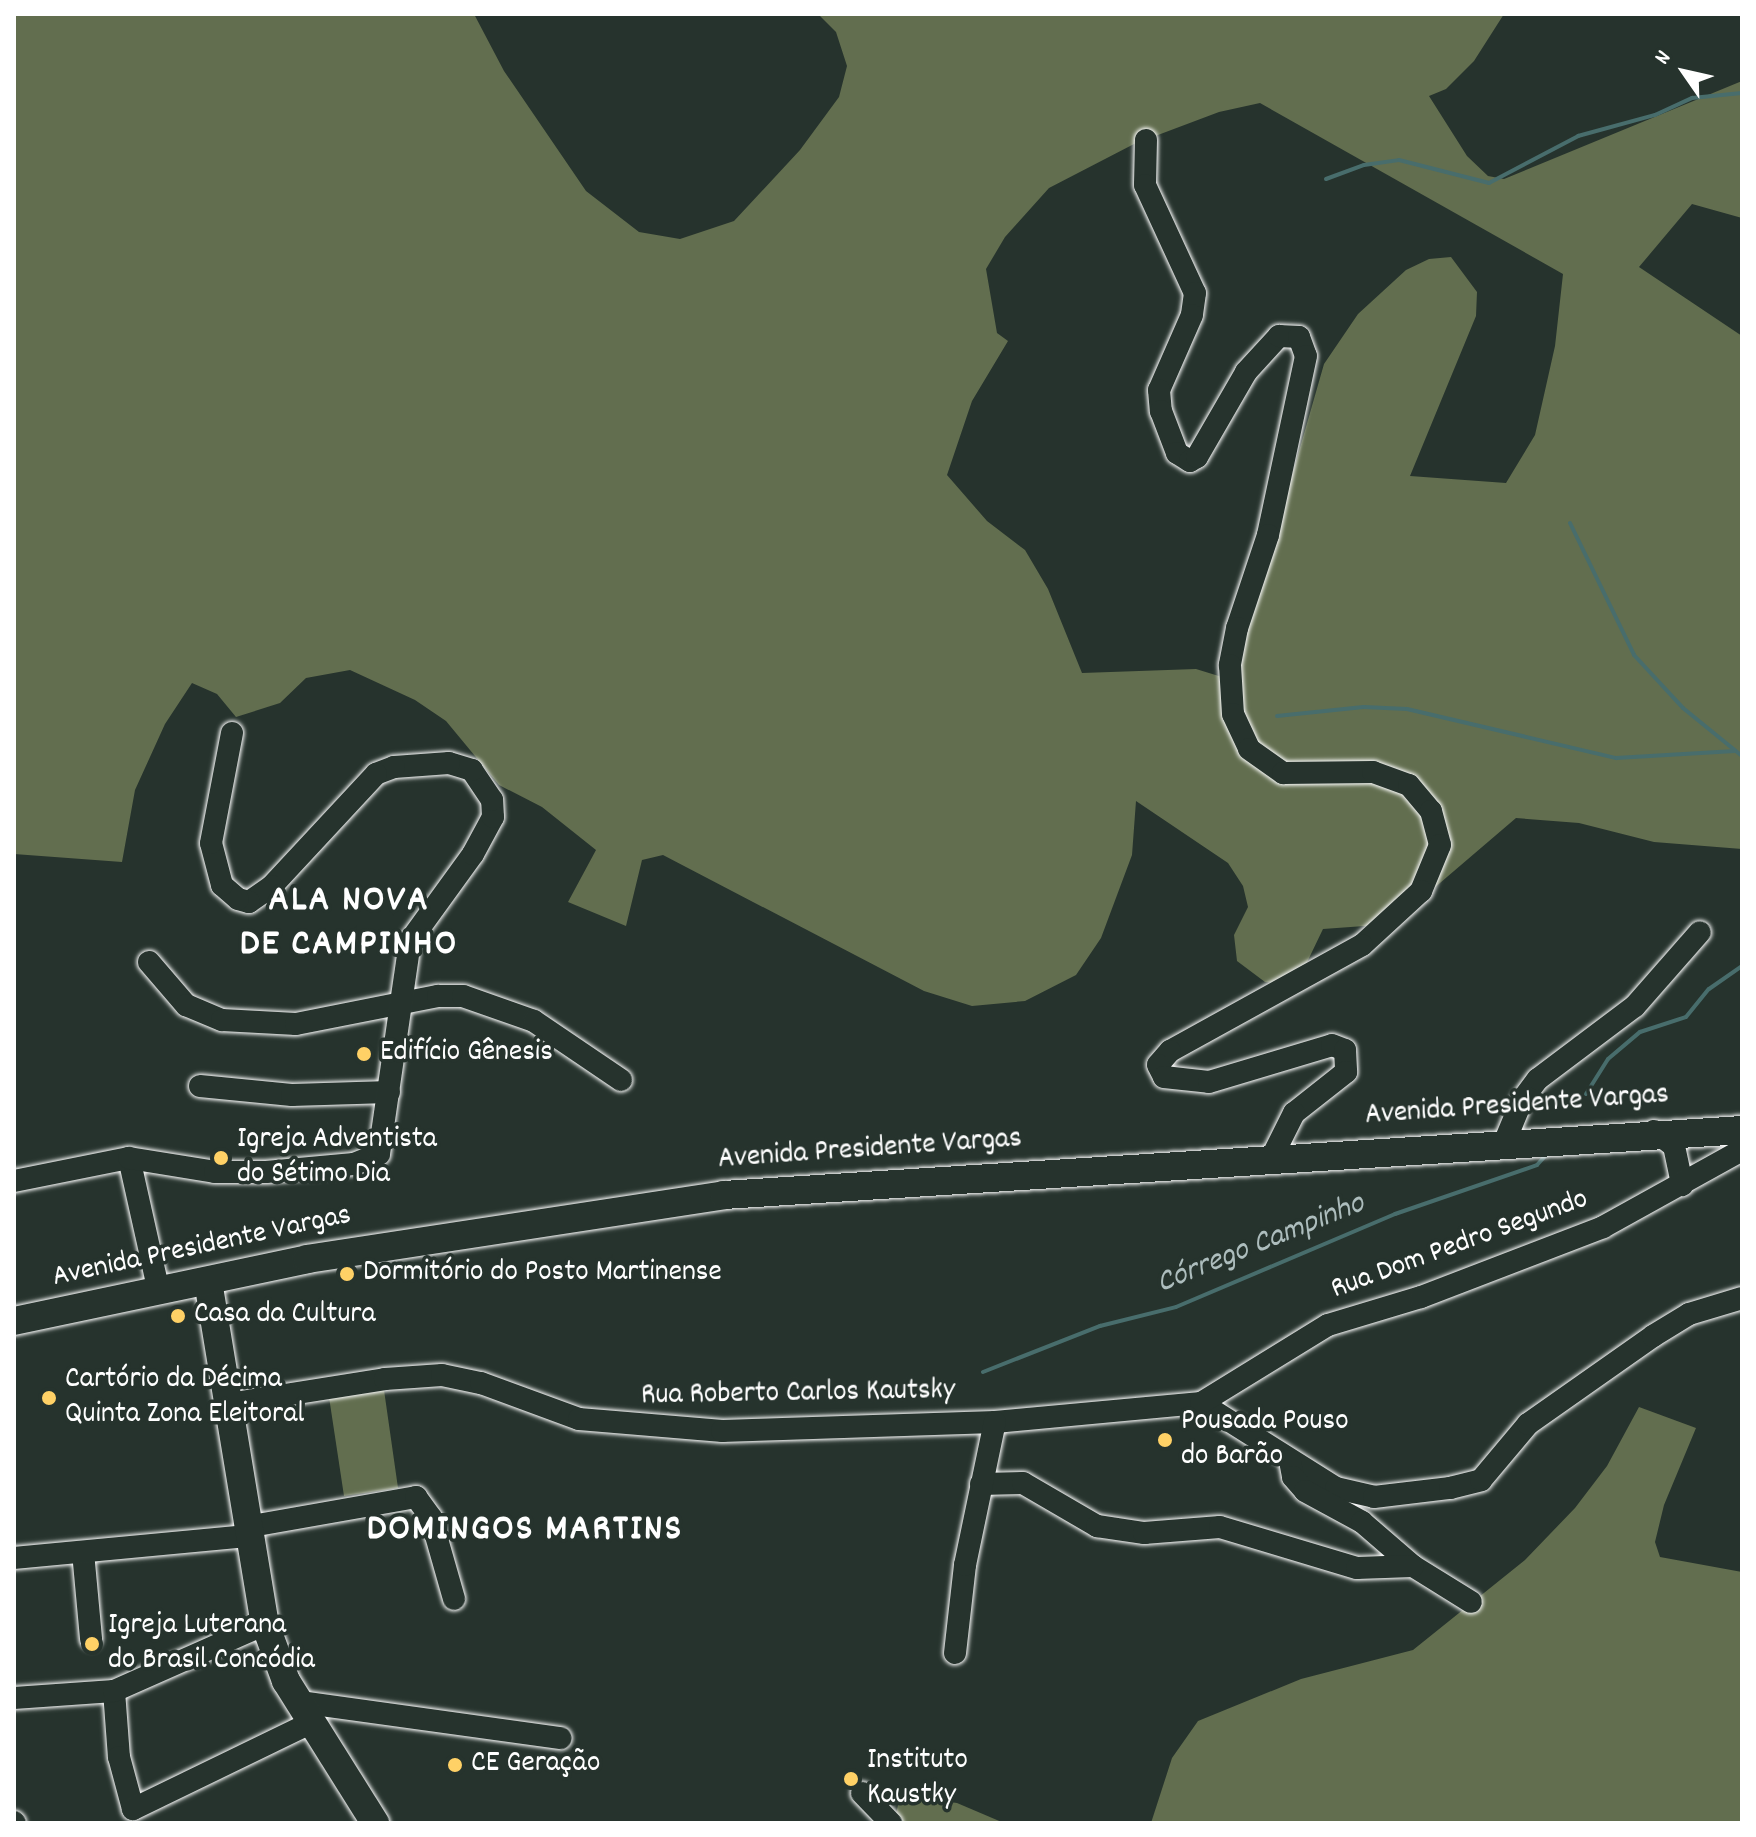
<!DOCTYPE html>
<html>
<head>
<meta charset="utf-8">
<style>
	body { margin:0 }
	#map { position:relative; width:1756px; height:1837px; overflow:hidden; background:#26332d; font-family:Dekko,sans-serif }
	div>[style] { position:absolute }
	.green>* { inset:0; background:#626e4f }
	.stream>* { height:4px; margin:-2px; padding:0 2px; transform-origin:2px; border-radius:2px; background:#486d6c }
	.roads { filter:drop-shadow(0 0 2px #fff) drop-shadow(0 0 2px #fff) }
	.minor>* { height:22px; margin:-11px; padding:0 11px; transform-origin:11px; border-radius:11px; background:#26332d }
	.major>* { height:28px; margin:-14px; padding:0 14px; transform-origin:14px; border-radius:14px; background:#26332d }
	.dots>* { width:22px; height:22px; translate:-50% -50%; box-sizing:border-box; border:4px solid #26332d; border-radius:50% }
	span { translate:-50% -50%; white-space:nowrap; text-align:center; line-height:1.15; -webkit-text-stroke:7px #26332d; paint-order:stroke }
	.poi-label { font-size:30px; color:#fff }
	.left { translate:0 -50%; text-align:left }
	.street-label { font-size:30px; color:#fff }
	.water-label { font-size:32px; color:#adbdbd; font-style:italic }
	.district-label { font-size:38px; color:#fff; font-weight:700; letter-spacing:2px }
	.frame { position:absolute; inset:0; border:16px solid #fff; pointer-events:none }
	.north { position:absolute; left:1644px; top:32px; width:80px; height:80px; -webkit-text-stroke:6px #26332d; paint-order:stroke; rotate:304deg; font-size:22px; font-weight:700; line-height:32px; text-align:center; color:#fff }
	.north::after { content:''; display:block; margin:auto; width:28px; height:36px; background:#fff; clip-path:polygon(50% 0,100% 100%,50% 72%,0 100%) }
</style>
</head>
<body>
<div id="map">
	<div class="green">
		<i style="clip-path:polygon(evenodd,14px 14px,474px 14px,504px 71px,586px 191px,639px 232px,680px 239px,734px 221px,800px 150px,839px 97px,847px 66px,836px 32px,818px 14px,1504px 14px,1474px 61px,1446px 89px,1429px 96px,1467px 156px,1488px 176px,1504px 179px,1742px 81px,1742px 218px,1692px 204px,1639px 267px,1742px 336px,1742px 849px,1654px 842px,1579px 823px,1516px 818px,1392px 924px,1323px 929px,1299px 979px,1283px 984px,1265px 982px,1237px 961px,1234px 935px,1248px 907px,1243px 886px,1228px 863px,1136px 801px,1132px 855px,1101px 938px,1076px 975px,1025px 1001px,972px 1006px,924px 991px,663px 855px,642px 860px,626px 926px,568px 902px,596px 850px,542px 807px,499px 785px,446px 721px,415px 700px,350px 670px,306px 678px,280px 703px,236px 717px,217px 694px,192px 683px,165px 724px,135px 790px,122px 862px,14px 854px,14px 14px,1260px 103px,1563px 274px,1555px 346px,1535px 435px,1506px 483px,1410px 476px,1476px 316px,1477px 292px,1451px 257px,1429px 259px,1406px 270px,1358px 314px,1324px 364px,1281px 514px,1222px 677px,1196px 669px,1082px 673px,1048px 589px,1025px 550px,987px 521px,947px 475px,972px 401px,1008px 341px,997px 333px,986px 269px,1005px 237px,1049px 188px,1134px 144px,1219px 112px,1260px 103px)"></i>
		<i style="clip-path:polygon(384px 1390px,398px 1488px,344px 1496px,329px 1397px)"></i>
		<i style="clip-path:polygon(1639px 1407px,1696px 1428px,1664px 1505px,1655px 1542px,1660px 1557px,1742px 1572px,1742px 1823px,1151px 1823px,1172px 1758px,1198px 1721px,1301px 1679px,1413px 1650px,1525px 1560px,1575px 1508px,1607px 1466px)"></i>
		<i style="clip-path:polygon(909px 1796px,957px 1803px,1004px 1823px,894px 1823px,898px 1805px)"></i>
	</div>
	<div class="stream">
		<i style="left:1326px;top:179px;width:40px;rotate:-20.2deg"></i>
		<i style="left:1364px;top:165px;width:35px;rotate:-8deg"></i>
		<i style="left:1399px;top:160px;width:93px;rotate:14.3deg"></i>
		<i style="left:1489px;top:183px;width:101px;rotate:-27.8deg"></i>
		<i style="left:1578px;top:136px;width:80px;rotate:-15.3deg"></i>
		<i style="left:1655px;top:115px;width:41px;rotate:-24.7deg"></i>
		<i style="left:1692px;top:98px;width:50px;rotate:-5.7deg"></i>
		<i style="left:1570px;top:523px;width:147px;rotate:64.1deg"></i>
		<i style="left:1634px;top:655px;width:72px;rotate:47.2deg"></i>
		<i style="left:1683px;top:708px;width:76px;rotate:39.1deg"></i>
		<i style="left:1277px;top:716px;width:87px;rotate:-5.9deg"></i>
		<i style="left:1364px;top:707px;width:43px;rotate:2.7deg"></i>
		<i style="left:1407px;top:709px;width:215px;rotate:13.2deg"></i>
		<i style="left:1616px;top:758px;width:119px;rotate:-3.4deg"></i>
		<i style="left:1586px;top:1094px;width:41px;rotate:-57.8deg"></i>
		<i style="left:1608px;top:1059px;width:42px;rotate:-40.2deg"></i>
		<i style="left:1640px;top:1032px;width:48px;rotate:-18.1deg"></i>
		<i style="left:1686px;top:1017px;width:36px;rotate:-51deg"></i>
		<i style="left:1709px;top:989px;width:40px;rotate:-34.9deg"></i>
		<i style="left:983px;top:1372px;width:126px;rotate:-21.5deg"></i>
		<i style="left:1100px;top:1326px;width:78px;rotate:-14deg"></i>
		<i style="left:1176px;top:1307px;width:238px;rotate:-23deg"></i>
		<i style="left:1395px;top:1214px;width:150px;rotate:-19deg"></i>
		<i style="left:1537px;top:1165px;width:13px;rotate:-48deg"></i>
	</div>
	<div class="roads">
		<div class="minor">
			<i style="left:1146px;top:140px;width:45px;rotate:91.3deg"></i>
			<i style="left:1145px;top:185px;width:119px;rotate:65.2deg"></i>
			<i style="left:1195px;top:293px;width:22px;rotate:98deg"></i>
			<i style="left:1192px;top:315px;width:82px;rotate:113.7deg"></i>
			<i style="left:1159px;top:390px;width:21px;rotate:85deg"></i>
			<i style="left:1161px;top:411px;width:45px;rotate:69.1deg"></i>
			<i style="left:1177px;top:453px;width:15px;rotate:32deg"></i>
			<i style="left:1190px;top:461px;width:8px;rotate:-30deg"></i>
			<i style="left:1197px;top:457px;width:98px;rotate:-60deg"></i>
			<i style="left:1246px;top:372px;width:49px;rotate:-47.5deg"></i>
			<i style="left:1279px;top:336px;width:20px;rotate:3deg"></i>
			<i style="left:1299px;top:337px;width:20px;rotate:70deg"></i>
			<i style="left:1306px;top:356px;width:183px;rotate:102deg"></i>
			<i style="left:1268px;top:535px;width:98px;rotate:108.4deg"></i>
			<i style="left:1237px;top:628px;width:38px;rotate:101deg"></i>
			<i style="left:1230px;top:665px;width:49px;rotate:86.5deg"></i>
			<i style="left:1233px;top:714px;width:38px;rotate:65deg"></i>
			<i style="left:1249px;top:749px;width:42px;rotate:35.2deg"></i>
			<i style="left:1283px;top:773px;width:90px;rotate:-0.6deg"></i>
			<i style="left:1373px;top:772px;width:38px;rotate:20deg"></i>
			<i style="left:1409px;top:785px;width:34px;rotate:50deg"></i>
			<i style="left:1431px;top:811px;width:35px;rotate:75deg"></i>
			<i style="left:1440px;top:845px;width:50px;rotate:112.4deg"></i>
			<i style="left:1421px;top:891px;width:80px;rotate:137.5deg"></i>
			<i style="left:1362px;top:945px;width:219px;rotate:151.1deg"></i>
			<i style="left:1170px;top:1051px;width:18px;rotate:131deg"></i>
			<i style="left:1158px;top:1065px;width:13px;rotate:63deg"></i>
			<i style="left:1164px;top:1077px;width:45px;rotate:6.3deg"></i>
			<i style="left:1209px;top:1082px;width:128px;rotate:-16.7deg"></i>
			<i style="left:1332px;top:1045px;width:14px;rotate:21deg"></i>
			<i style="left:1345px;top:1050px;width:22px;rotate:87deg"></i>
			<i style="left:1346px;top:1072px;width:66px;rotate:141.7deg"></i>
			<i style="left:1294px;top:1113px;width:49px;rotate:116.6deg"></i>
			<i style="left:149px;top:962px;width:57px;rotate:49.3deg"></i>
			<i style="left:186px;top:1005px;width:39px;rotate:23deg"></i>
			<i style="left:222px;top:1020px;width:74px;rotate:3.1deg"></i>
			<i style="left:296px;top:1024px;width:145px;rotate:-11.2deg"></i>
			<i style="left:438px;top:996px;width:25px"></i>
			<i style="left:463px;top:996px;width:75px;rotate:19.4deg"></i>
			<i style="left:534px;top:1021px;width:105px;rotate:34.1deg"></i>
			<i style="left:200px;top:1086px;width:92px;rotate:5.6deg"></i>
			<i style="left:292px;top:1095px;width:97px;rotate:-1.8deg"></i>
			<i style="left:1654px;top:1131px;width:25px;rotate:37deg"></i>
			<i style="left:1674px;top:1146px;width:40px;rotate:78deg"></i>
			<i style="left:1505px;top:1141px;width:44px;rotate:-67.5deg"></i>
			<i style="left:1522px;top:1100px;width:26px;rotate:-53deg"></i>
			<i style="left:1538px;top:1079px;width:121px;rotate:-37deg"></i>
			<i style="left:1635px;top:1006px;width:98px;rotate:-48.7deg"></i>
			<i style="left:129px;top:1158px;width:137px;rotate:77.4deg"></i>
			<i style="left:14px;top:1181px;width:117px;rotate:-11.3deg"></i>
			<i style="left:129px;top:1158px;width:87px;rotate:9.2deg"></i>
			<i style="left:215px;top:1172px;width:51px"></i>
			<i style="left:266px;top:1172px;width:88px;rotate:-5.2deg"></i>
			<i style="left:354px;top:1164px;width:27px;rotate:-22deg"></i>
			<i style="left:379px;top:1154px;width:215px;rotate:-81.7deg"></i>
			<i style="left:410px;top:941px;width:107px;rotate:-54.1deg"></i>
			<i style="left:473px;top:854px;width:42px;rotate:-61.6deg"></i>
			<i style="left:493px;top:817px;width:17px;rotate:-93deg"></i>
			<i style="left:492px;top:800px;width:36px;rotate:-124deg"></i>
			<i style="left:472px;top:770px;width:24px;rotate:-163deg"></i>
			<i style="left:449px;top:763px;width:55px;rotate:175.8deg"></i>
			<i style="left:394px;top:767px;width:19px;rotate:159deg"></i>
			<i style="left:376px;top:774px;width:153px;rotate:132.9deg"></i>
			<i style="left:272px;top:886px;width:28px;rotate:145deg"></i>
			<i style="left:249px;top:902px;width:11px;rotate:-165deg"></i>
			<i style="left:238px;top:899px;width:21px;rotate:-139deg"></i>
			<i style="left:222px;top:885px;width:43px;rotate:-104.7deg"></i>
			<i style="left:211px;top:843px;width:112px;rotate:-79.2deg"></i>
			<i style="left:1201px;top:1403px;width:160px;rotate:32.2deg"></i>
			<i style="left:1336px;top:1488px;width:39px;rotate:13deg"></i>
			<i style="left:1374px;top:1497px;width:77px;rotate:-6.8deg"></i>
			<i style="left:1450px;top:1488px;width:32px;rotate:-14deg"></i>
			<i style="left:1481px;top:1480px;width:73px;rotate:-50deg"></i>
			<i style="left:1528px;top:1424px;width:153px;rotate:-35.1deg"></i>
			<i style="left:1653px;top:1336px;width:42px;rotate:-31.4deg"></i>
			<i style="left:1689px;top:1314px;width:55px;rotate:-16.8deg"></i>
			<i style="left:228px;top:1404px;width:159px;rotate:-9deg"></i>
			<i style="left:385px;top:1379px;width:57px;rotate:-4deg"></i>
			<i style="left:442px;top:1375px;width:40px;rotate:12deg"></i>
			<i style="left:481px;top:1383px;width:104px;rotate:20.2deg"></i>
			<i style="left:579px;top:1419px;width:144px;rotate:4.8deg"></i>
			<i style="left:722px;top:1431px;width:273px;rotate:-1.9deg"></i>
			<i style="left:995px;top:1422px;width:207px;rotate:-5.3deg"></i>
			<i style="left:1201px;top:1403px;width:149px;rotate:-31.6deg"></i>
			<i style="left:1328px;top:1325px;width:97px;rotate:-16.8deg"></i>
			<i style="left:1421px;top:1297px;width:195px;rotate:-21deg"></i>
			<i style="left:1603px;top:1227px;width:159px;rotate:-29deg"></i>
			<i style="left:1290px;top:1461px;width:16px;rotate:79deg"></i>
			<i style="left:1293px;top:1477px;width:18px;rotate:49deg"></i>
			<i style="left:1305px;top:1491px;width:65px;rotate:28.5deg"></i>
			<i style="left:1362px;top:1522px;width:67px;rotate:40.8deg"></i>
			<i style="left:1413px;top:1566px;width:68px;rotate:31.8deg"></i>
			<i style="left:981px;top:1484px;width:42px;rotate:-1.4deg"></i>
			<i style="left:1023px;top:1483px;width:86px;rotate:30.2deg"></i>
			<i style="left:1097px;top:1526px;width:48px;rotate:8.5deg"></i>
			<i style="left:1144px;top:1533px;width:76px;rotate:-4.5deg"></i>
			<i style="left:1220px;top:1527px;width:143px;rotate:16.7deg"></i>
			<i style="left:1357px;top:1568px;width:56px;rotate:-2deg"></i>
			<i style="left:246px;top:1527px;width:173px;rotate:-10deg"></i>
			<i style="left:416px;top:1497px;width:26px;rotate:54deg"></i>
			<i style="left:431px;top:1518px;width:84px;rotate:74.1deg"></i>
			<i style="left:83px;top:1552px;width:87px;rotate:84.7deg"></i>
			<i style="left:14px;top:1558px;width:234px;rotate:-5.4deg"></i>
			<i style="left:955px;top:1653px;width:89px;rotate:-83.5deg"></i>
			<i style="left:965px;top:1565px;width:146px;rotate:-78.2deg"></i>
			<i style="left:114px;top:1691px;width:66px;rotate:85.7deg"></i>
			<i style="left:119px;top:1757px;width:54px;rotate:74.9deg"></i>
			<i style="left:133px;top:1809px;width:199px;rotate:-25.9deg"></i>
			<i style="left:14px;top:1698px;width:100px;rotate:-4deg"></i>
			<i style="left:114px;top:1691px;width:165px;rotate:-23.9deg"></i>
			<i style="left:300px;top:1702px;width:263px;rotate:7.9deg"></i>
			<i style="left:862px;top:1793px;width:42px;rotate:46deg"></i>
			<i style="left:14px;top:1822px;width:1px;rotate:45deg"></i>
		</div>
		<div class="major">
			<i style="left:208px;top:1281px;width:348px;rotate:80.6deg"></i>
			<i style="left:265px;top:1624px;width:61px;rotate:69.8deg"></i>
			<i style="left:286px;top:1681px;width:168px;rotate:57.9deg"></i>
			<i style="left:14px;top:1321px;width:299px;rotate:-11.9deg"></i>
			<i style="left:307px;top:1259px;width:422px;rotate:-8.7deg"></i>
			<i style="left:724px;top:1195px;width:1020px;rotate:-3.65deg"></i>
		</div>
	</div>
	<div class="dots">
		<i style="left:364px;top:1054px;background:#ffd166"></i>
		<i style="left:221px;top:1158px;background:#ffd166"></i>
		<i style="left:347px;top:1274px;background:#ffd166"></i>
		<i style="left:178px;top:1316px;background:#ffd166"></i>
		<i style="left:49px;top:1398px;background:#ffd166"></i>
		<i style="left:1165px;top:1440px;background:#ffd166"></i>
		<i style="left:92px;top:1644px;background:#ffd166"></i>
		<i style="left:455px;top:1765px;background:#ffd166"></i>
		<i style="left:851px;top:1779px;background:#ffd166"></i>
	</div>
	<div class="poi-label">
		<span class="left" style="left:380px;top:1054px">Edifício Gênesis</span>
		<span class="left" style="left:237px;top:1158px">Igreja Adventista<br>do Sétimo Dia</span>
		<span class="left" style="left:363px;top:1274px">Dormitório do Posto Martinense</span>
		<span class="left" style="left:194px;top:1316px">Casa da Cultura</span>
		<span class="left" style="left:65px;top:1398px">Cartório da Décima<br>Quinta Zona Eleitoral</span>
		<span class="left" style="left:1181px;top:1440px">Pousada Pouso<br>do Barão</span>
		<span class="left" style="left:108px;top:1644px">Igreja Luterana<br>do Brasil Concódia</span>
		<span class="left" style="left:867px;top:1779px">Instituto<br>Kaustky</span>
		<span class="left" style="left:471px;top:1765px">CE Geração</span>
	</div>
	<div class="street-label">
		<span style="left:1517px;top:1107px;rotate:-4deg">Avenida Presidente Vargas</span>
		<span style="left:870px;top:1151px;rotate:-4deg">Avenida Presidente Vargas</span>
		<span style="left:1460px;top:1246px;rotate:-20deg">Rua Dom Pedro Segundo</span>
		<span style="left:202px;top:1248px;rotate:-12deg">Avenida Presidente Vargas</span>
		<span style="left:798px;top:1395px;rotate:-1deg">Rua Roberto Carlos Kautsky</span>
	</div>
	<div class="water-label">
		<span style="left:1261px;top:1245px;rotate:-22deg">Córrego Campinho</span>
	</div>
	<div class="district-label">
		<span style="left:349px;top:924px">ALA NOVA<br>DE CAMPINHO</span>
		<span style="left:525px;top:1531px">DOMINGOS MARTINS</span>
	</div>
	<div class="frame"></div>
	<div class="north">N</div>
</div>
</body>
</html>
